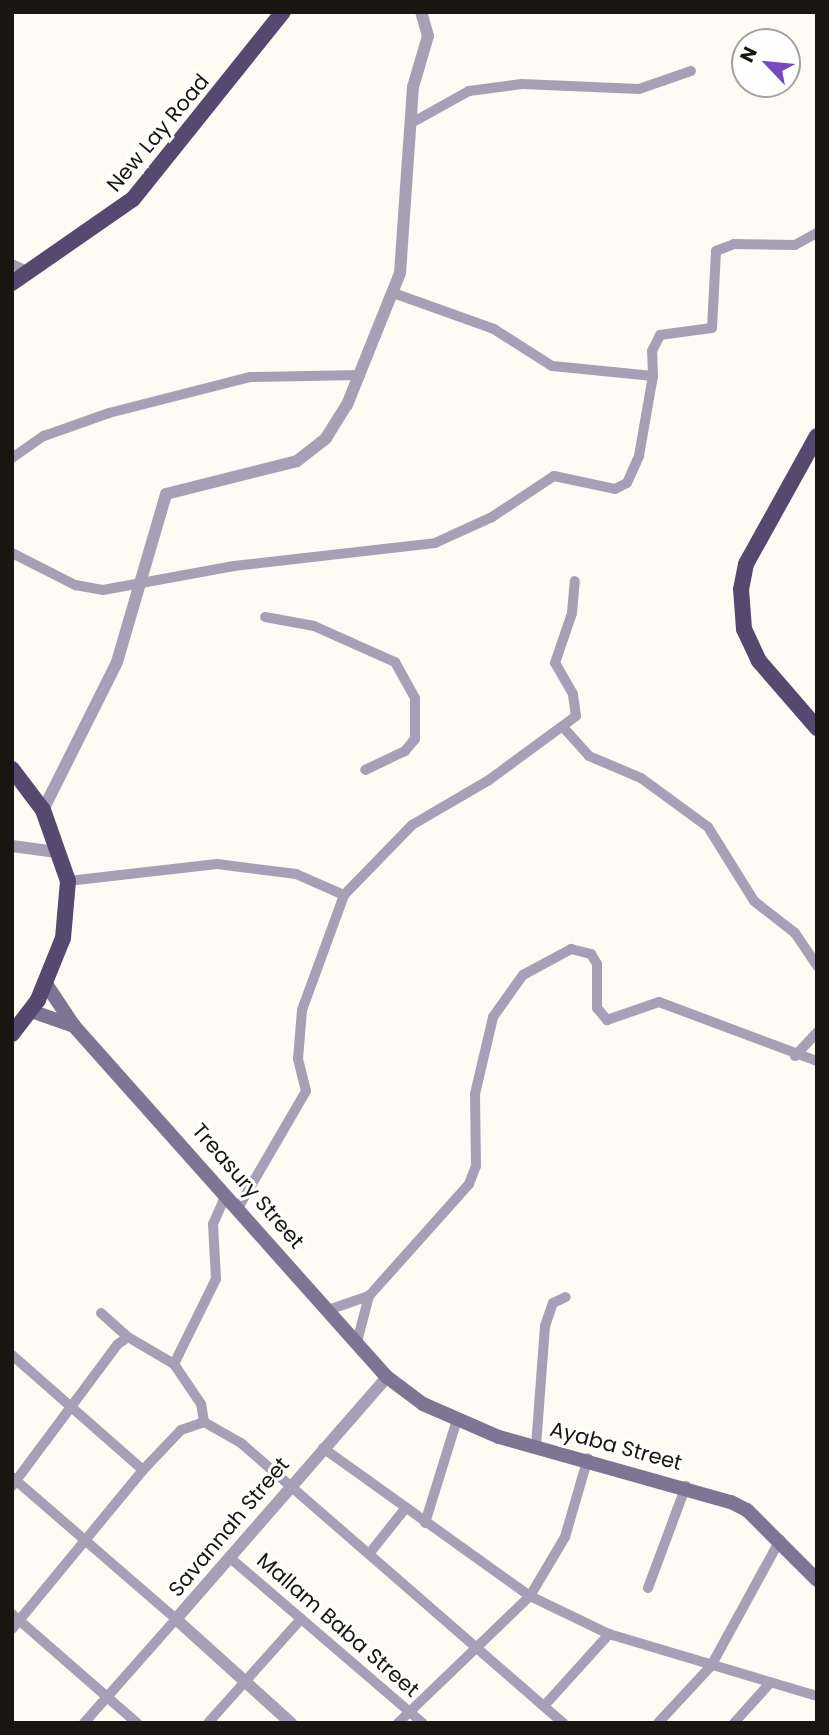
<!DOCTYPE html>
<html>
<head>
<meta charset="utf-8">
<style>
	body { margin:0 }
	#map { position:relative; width:829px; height:1735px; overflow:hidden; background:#fefbf4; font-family:Poppins,sans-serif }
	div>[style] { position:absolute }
	.minor>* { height:10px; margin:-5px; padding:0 5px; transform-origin:5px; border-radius:5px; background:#a6a0b6 }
	.tertiary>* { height:12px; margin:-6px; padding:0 6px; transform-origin:6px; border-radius:6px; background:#a6a0b6 }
	.secondary>* { height:14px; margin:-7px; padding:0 7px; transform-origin:7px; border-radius:7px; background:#7d7594 }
	.trunk>* { height:16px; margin:-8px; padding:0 8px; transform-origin:8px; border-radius:8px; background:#554970 }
	span { translate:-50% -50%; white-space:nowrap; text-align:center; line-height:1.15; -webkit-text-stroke:6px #fff; paint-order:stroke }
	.street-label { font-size:21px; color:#181610 }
	.frame { position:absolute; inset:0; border:14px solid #181610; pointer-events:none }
	.north { position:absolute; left:731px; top:28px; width:70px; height:70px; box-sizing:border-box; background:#fff; border:2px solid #a3a29f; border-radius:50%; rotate:296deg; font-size:19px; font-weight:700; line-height:28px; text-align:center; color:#181610 }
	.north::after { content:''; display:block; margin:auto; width:24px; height:32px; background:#7649c1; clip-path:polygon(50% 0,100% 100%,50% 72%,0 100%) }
</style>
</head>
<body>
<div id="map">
	<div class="minor">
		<i style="left:415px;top:121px;width:62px;rotate:-29.1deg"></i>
		<i style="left:469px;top:91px;width:53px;rotate:-7.5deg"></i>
		<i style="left:522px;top:84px;width:117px;rotate:2.4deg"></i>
		<i style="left:639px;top:89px;width:55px;rotate:-19.1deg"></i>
		<i style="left:12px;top:264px;width:19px;rotate:25deg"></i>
		<i style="left:653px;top:376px;width:25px;rotate:-92deg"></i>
		<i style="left:652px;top:351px;width:18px;rotate:-63deg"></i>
		<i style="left:660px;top:335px;width:52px;rotate:-7.7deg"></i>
		<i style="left:712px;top:328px;width:77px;rotate:-87deg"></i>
		<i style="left:716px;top:251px;width:19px;rotate:-21deg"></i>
		<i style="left:734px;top:244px;width:61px;rotate:0.9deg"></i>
		<i style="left:795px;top:245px;width:25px;rotate:-29deg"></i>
		<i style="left:12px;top:458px;width:39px;rotate:-35deg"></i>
		<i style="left:44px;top:436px;width:69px;rotate:-19.5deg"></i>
		<i style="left:109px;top:413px;width:146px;rotate:-14.3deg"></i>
		<i style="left:250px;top:377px;width:110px;rotate:-1deg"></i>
		<i style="left:12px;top:553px;width:71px;rotate:26.9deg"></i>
		<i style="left:75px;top:585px;width:28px;rotate:10deg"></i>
		<i style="left:103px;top:590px;width:133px;rotate:-10.4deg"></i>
		<i style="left:234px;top:566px;width:202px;rotate:-6.5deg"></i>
		<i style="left:435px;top:543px;width:63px;rotate:-24.5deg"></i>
		<i style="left:492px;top:517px;width:74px;rotate:-33.5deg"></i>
		<i style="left:554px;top:476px;width:62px;rotate:12deg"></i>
		<i style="left:615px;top:489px;width:13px;rotate:-27deg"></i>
		<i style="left:627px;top:483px;width:30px;rotate:-66deg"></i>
		<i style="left:639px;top:456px;width:81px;rotate:-80.1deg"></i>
		<i style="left:653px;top:376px;width:101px;rotate:-174.3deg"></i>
		<i style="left:552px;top:366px;width:69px;rotate:-147.5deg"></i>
		<i style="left:494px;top:329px;width:104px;rotate:-160.3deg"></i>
		<i style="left:265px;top:617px;width:50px;rotate:10.4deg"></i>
		<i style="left:314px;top:626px;width:89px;rotate:24deg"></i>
		<i style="left:395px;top:662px;width:41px;rotate:60.9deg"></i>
		<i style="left:415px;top:698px;width:41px;rotate:90deg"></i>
		<i style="left:415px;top:739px;width:16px;rotate:130deg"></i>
		<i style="left:405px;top:751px;width:44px;rotate:154.6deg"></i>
		<i style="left:563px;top:727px;width:39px;rotate:48deg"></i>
		<i style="left:589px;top:756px;width:56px;rotate:22.9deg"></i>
		<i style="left:641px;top:778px;width:83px;rotate:36.2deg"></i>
		<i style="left:708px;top:827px;width:87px;rotate:58.1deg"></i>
		<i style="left:754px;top:901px;width:52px;rotate:38deg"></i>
		<i style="left:795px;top:933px;width:40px;rotate:56deg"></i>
		<i style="left:68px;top:881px;width:150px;rotate:-6.5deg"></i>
		<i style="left:217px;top:864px;width:80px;rotate:7.2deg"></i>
		<i style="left:296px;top:874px;width:52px;rotate:23.6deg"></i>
		<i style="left:795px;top:1056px;width:33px;rotate:-47deg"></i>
		<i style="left:238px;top:1208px;width:135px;rotate:-59.8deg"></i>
		<i style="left:306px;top:1091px;width:33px;rotate:-104deg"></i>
		<i style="left:298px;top:1059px;width:49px;rotate:-85.3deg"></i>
		<i style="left:302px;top:1010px;width:122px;rotate:-69.9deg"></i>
		<i style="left:344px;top:895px;width:98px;rotate:-45.8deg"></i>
		<i style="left:412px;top:825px;width:89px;rotate:-30.3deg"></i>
		<i style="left:489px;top:780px;width:108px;rotate:-36.3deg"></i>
		<i style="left:576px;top:716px;width:22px;rotate:-98deg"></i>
		<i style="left:573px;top:694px;width:36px;rotate:-120deg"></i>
		<i style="left:555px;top:663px;width:53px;rotate:-71.2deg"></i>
		<i style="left:572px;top:613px;width:32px;rotate:-85deg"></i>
		<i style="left:328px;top:1310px;width:43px;rotate:-18.9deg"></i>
		<i style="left:369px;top:1296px;width:150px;rotate:-48.2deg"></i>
		<i style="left:469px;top:1184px;width:19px;rotate:-69deg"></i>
		<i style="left:476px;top:1166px;width:72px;rotate:-90.8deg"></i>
		<i style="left:475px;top:1094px;width:79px;rotate:-76.8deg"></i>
		<i style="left:493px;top:1017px;width:52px;rotate:-54.5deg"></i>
		<i style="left:523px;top:975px;width:55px;rotate:-28.4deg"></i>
		<i style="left:571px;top:949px;width:21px;rotate:14deg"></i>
		<i style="left:591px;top:954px;width:12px;rotate:59deg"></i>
		<i style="left:597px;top:964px;width:44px;rotate:90deg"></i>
		<i style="left:597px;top:1008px;width:16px;rotate:50deg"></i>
		<i style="left:607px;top:1020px;width:55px;rotate:-19.1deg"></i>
		<i style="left:659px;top:1002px;width:169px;rotate:20.5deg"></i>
		<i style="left:101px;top:1313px;width:36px;rotate:42deg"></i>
		<i style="left:357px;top:1342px;width:48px;rotate:-75.4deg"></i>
		<i style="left:12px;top:1355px;width:174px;rotate:41.3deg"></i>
		<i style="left:204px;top:1422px;width:18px;rotate:-99deg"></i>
		<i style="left:201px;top:1404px;width:48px;rotate:-124deg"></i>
		<i style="left:174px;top:1364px;width:95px;rotate:-63.7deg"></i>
		<i style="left:216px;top:1279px;width:55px;rotate:-93.1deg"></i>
		<i style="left:213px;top:1224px;width:32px;rotate:-66deg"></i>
		<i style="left:536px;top:1446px;width:120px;rotate:-85.7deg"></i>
		<i style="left:545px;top:1326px;width:24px;rotate:-71deg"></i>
		<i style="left:553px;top:1303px;width:14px;rotate:-25deg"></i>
		<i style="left:323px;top:1448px;width:254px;rotate:35.6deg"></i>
		<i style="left:530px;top:1596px;width:88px;rotate:25.7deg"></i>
		<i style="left:609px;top:1634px;width:217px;rotate:16.6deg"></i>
		<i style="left:12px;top:1477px;width:217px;rotate:40.9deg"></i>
		<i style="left:176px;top:1619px;width:139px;rotate:131.5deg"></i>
		<i style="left:12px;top:1486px;width:177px;rotate:-53.3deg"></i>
		<i style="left:118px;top:1344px;width:12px;rotate:-35deg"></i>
		<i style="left:128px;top:1337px;width:53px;rotate:30.4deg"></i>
		<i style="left:425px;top:1523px;width:105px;rotate:-72.8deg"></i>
		<i style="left:369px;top:1554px;width:56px;rotate:-51.5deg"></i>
		<i style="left:229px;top:1557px;width:255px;rotate:40.6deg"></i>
		<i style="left:648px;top:1588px;width:109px;rotate:-69.6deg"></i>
		<i style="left:12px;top:1614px;width:166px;rotate:41.1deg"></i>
		<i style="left:12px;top:1629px;width:206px;rotate:-50.5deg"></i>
		<i style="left:143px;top:1470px;width:55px;rotate:-46.5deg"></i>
		<i style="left:181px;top:1430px;width:24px;rotate:-19deg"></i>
		<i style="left:204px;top:1422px;width:43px;rotate:29.6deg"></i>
		<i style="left:241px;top:1443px;width:427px;rotate:41deg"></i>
		<i style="left:544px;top:1706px;width:97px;rotate:-47.9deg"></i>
		<i style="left:208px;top:1723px;width:140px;rotate:-48.2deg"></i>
		<i style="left:398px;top:1723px;width:183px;rotate:-43.9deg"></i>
		<i style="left:530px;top:1596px;width:69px;rotate:-59.3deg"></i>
		<i style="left:565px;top:1537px;width:82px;rotate:-73.8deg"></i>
		<i style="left:658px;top:1723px;width:78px;rotate:-47.1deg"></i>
		<i style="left:711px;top:1666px;width:144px;rotate:-61.3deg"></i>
		<i style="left:734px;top:1723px;width:54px;rotate:-48deg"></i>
	</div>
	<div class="tertiary">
		<i style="left:43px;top:810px;width:165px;rotate:-63.4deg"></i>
		<i style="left:117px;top:662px;width:175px;rotate:-73.7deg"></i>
		<i style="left:166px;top:494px;width:135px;rotate:-14.1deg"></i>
		<i style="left:297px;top:461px;width:37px;rotate:-38deg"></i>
		<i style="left:326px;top:438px;width:39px;rotate:-58deg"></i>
		<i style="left:347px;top:405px;width:142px;rotate:-68.1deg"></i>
		<i style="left:400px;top:273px;width:186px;rotate:-86deg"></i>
		<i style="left:413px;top:87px;width:53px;rotate:-73.6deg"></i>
		<i style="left:428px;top:36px;width:25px;rotate:-106deg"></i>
		<i style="left:12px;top:846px;width:45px;rotate:7.6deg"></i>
		<i style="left:291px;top:1723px;width:155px;rotate:-137.9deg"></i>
		<i style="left:176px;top:1619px;width:321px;rotate:-48.9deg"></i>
	</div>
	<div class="secondary">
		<i style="left:46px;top:984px;width:50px;rotate:56.3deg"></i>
		<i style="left:74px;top:1026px;width:470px;rotate:48.3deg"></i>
		<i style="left:387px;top:1377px;width:45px;rotate:36.9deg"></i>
		<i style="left:423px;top:1404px;width:83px;rotate:23.5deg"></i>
		<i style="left:499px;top:1437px;width:241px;rotate:15.7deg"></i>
		<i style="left:731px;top:1502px;width:18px;rotate:27deg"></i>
		<i style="left:747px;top:1510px;width:99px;rotate:45deg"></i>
		<i style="left:31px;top:1011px;width:46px;rotate:19.2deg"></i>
	</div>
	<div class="trunk">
		<i style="left:12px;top:283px;width:147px;rotate:-34.8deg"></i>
		<i style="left:133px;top:199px;width:240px;rotate:-51.3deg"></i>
		<i style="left:817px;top:436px;width:146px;rotate:119deg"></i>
		<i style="left:746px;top:564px;width:25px;rotate:101deg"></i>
		<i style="left:741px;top:589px;width:40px;rotate:85.7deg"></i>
		<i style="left:744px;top:629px;width:35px;rotate:65deg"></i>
		<i style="left:759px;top:661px;width:89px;rotate:49.1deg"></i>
		<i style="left:12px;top:769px;width:51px;rotate:52.9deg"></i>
		<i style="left:43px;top:810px;width:75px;rotate:70.6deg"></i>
		<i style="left:68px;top:881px;width:57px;rotate:95deg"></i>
		<i style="left:63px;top:938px;width:67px;rotate:112deg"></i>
		<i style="left:38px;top:1000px;width:43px;rotate:127.4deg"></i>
	</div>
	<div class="street-label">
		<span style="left:158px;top:133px;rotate:-50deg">New Lay Road</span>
		<span style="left:248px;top:1186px;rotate:49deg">Treasury Street</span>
		<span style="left:616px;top:1446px;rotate:15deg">Ayaba Street</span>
		<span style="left:229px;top:1527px;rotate:-50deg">Savannah Street</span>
		<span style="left:338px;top:1625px;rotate:41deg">Mallam Baba Street</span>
	</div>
	<div class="frame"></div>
	<div class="north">N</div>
</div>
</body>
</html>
